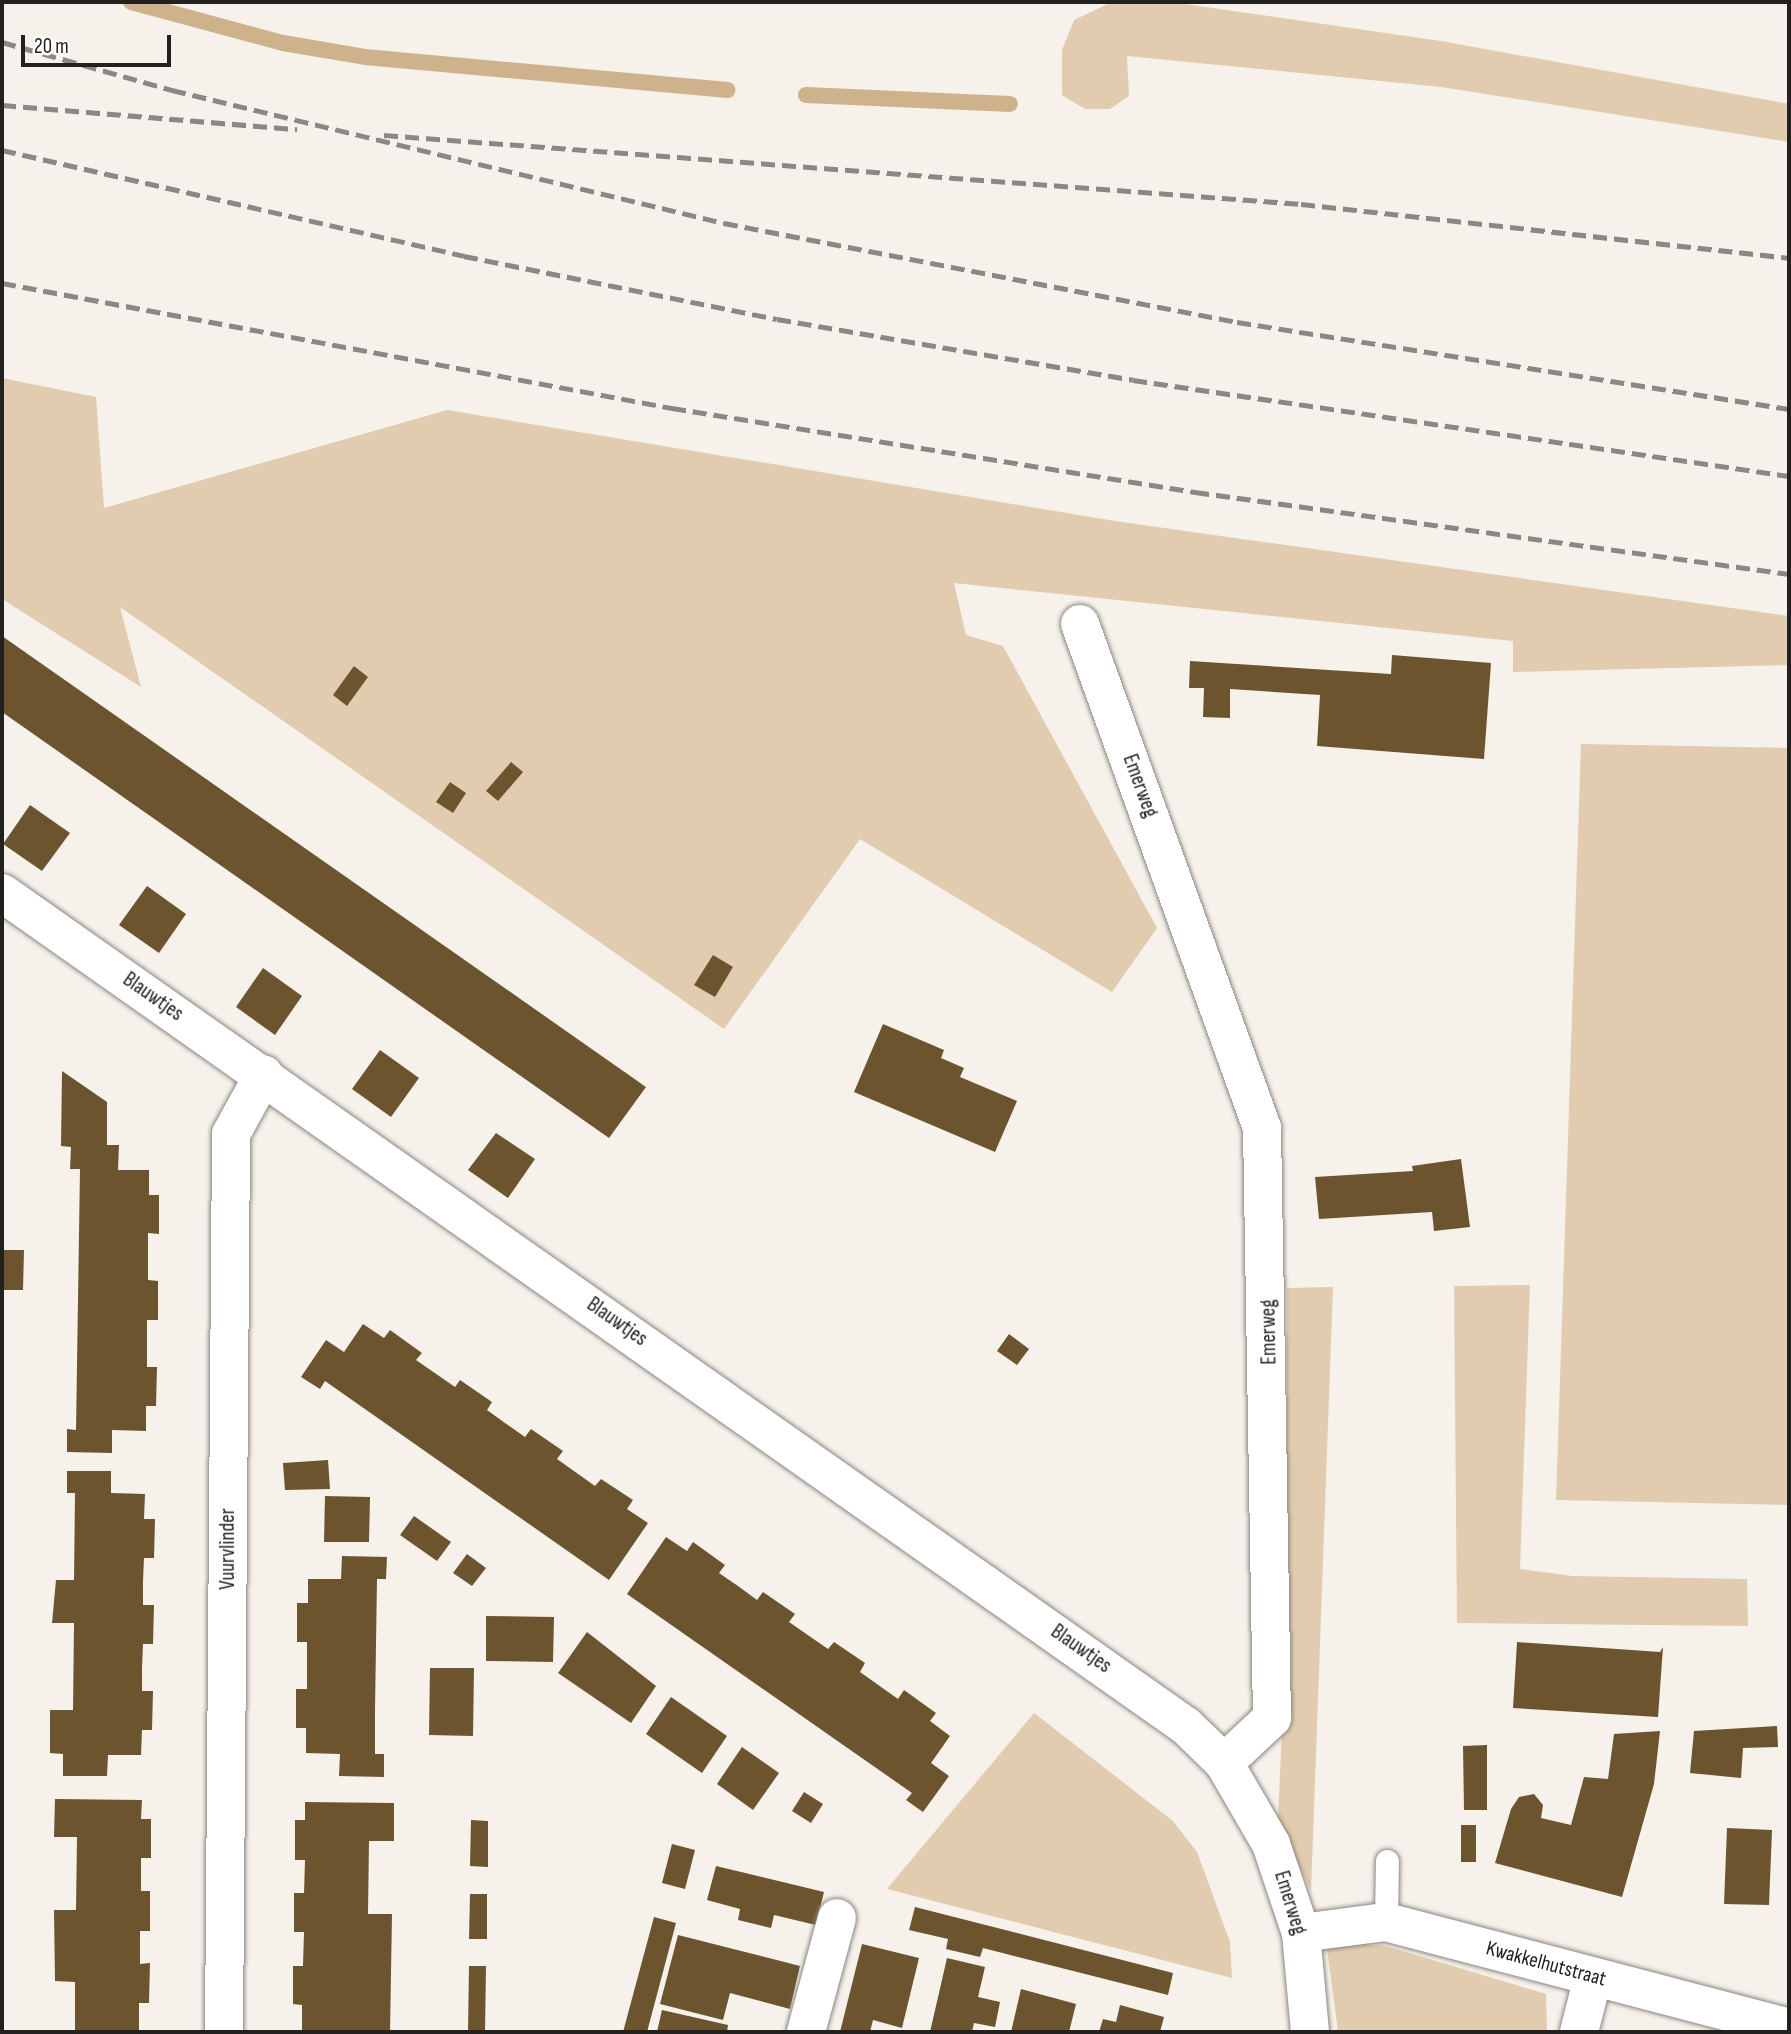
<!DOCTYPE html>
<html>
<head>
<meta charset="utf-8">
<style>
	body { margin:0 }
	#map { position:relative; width:1791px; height:2034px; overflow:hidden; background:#f6f1ea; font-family:"Sofia Sans Condensed",sans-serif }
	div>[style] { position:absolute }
	.green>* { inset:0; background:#e1ccaf }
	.stream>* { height:16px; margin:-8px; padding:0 8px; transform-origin:8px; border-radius:8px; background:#ceb28b }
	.building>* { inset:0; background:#6c542f }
	.roads { filter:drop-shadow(0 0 2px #8a8680) drop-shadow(0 0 2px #8a8680) }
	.lane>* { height:23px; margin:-11.5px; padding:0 11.5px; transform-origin:11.5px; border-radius:11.5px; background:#fff }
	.street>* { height:38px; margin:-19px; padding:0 19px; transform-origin:19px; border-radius:19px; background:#fff }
	.secondary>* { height:38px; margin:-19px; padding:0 19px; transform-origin:19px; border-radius:19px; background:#fff }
	.rail>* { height:5px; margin-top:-2.5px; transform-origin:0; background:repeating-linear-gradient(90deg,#8b8883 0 14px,transparent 0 21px) }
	span { translate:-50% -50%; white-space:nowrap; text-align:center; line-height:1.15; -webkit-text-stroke:7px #fff; paint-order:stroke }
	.street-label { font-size:21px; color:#23211f }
	.frame { position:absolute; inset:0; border:4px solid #23211f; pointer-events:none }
	.scale { position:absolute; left:21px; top:35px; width:150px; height:32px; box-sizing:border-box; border:4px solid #23211f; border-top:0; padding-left:9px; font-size:21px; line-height:24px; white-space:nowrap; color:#23211f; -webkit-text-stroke:5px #fff; paint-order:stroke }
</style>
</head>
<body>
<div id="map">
	<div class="green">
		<i style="clip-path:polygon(1171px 2px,1441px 41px,1789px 104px,1789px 142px,1441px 87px,1127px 56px,1129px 96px,1110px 109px,1085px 109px,1062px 95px,1062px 50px,1074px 20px,1112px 2px)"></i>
		<i style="clip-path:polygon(2px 378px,96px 397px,104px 508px,447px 410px,1115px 521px,1789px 616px,1789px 665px,1513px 672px,1513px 641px,954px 583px,966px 635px,1003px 646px,1157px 928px,1112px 992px,860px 839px,724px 1029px,120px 607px,141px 687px,2px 599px)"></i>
		<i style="clip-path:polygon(1581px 744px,1789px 748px,1789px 1505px,1556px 1500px)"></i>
		<i style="clip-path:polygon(1530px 1285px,1520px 1569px,1572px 1576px,1747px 1579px,1748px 1626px,1457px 1623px,1454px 1286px)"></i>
		<i style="clip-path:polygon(1333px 1287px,1311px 1891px,1278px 1820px,1287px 1613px,1287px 1288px)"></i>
		<i style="clip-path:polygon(1034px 1713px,1173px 1821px,1197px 1852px,1230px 1942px,1232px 1978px,887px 1889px)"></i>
		<i style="clip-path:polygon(1326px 1941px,1386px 1946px,1546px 1994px,1547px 2032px,1338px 2032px)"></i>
	</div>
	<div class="stream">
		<i style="left:131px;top:2px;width:157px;rotate:15.1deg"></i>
		<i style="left:283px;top:43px;width:83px;rotate:9.7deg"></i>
		<i style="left:365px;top:57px;width:364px;rotate:5.2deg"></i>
		<i style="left:806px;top:95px;width:204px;rotate:2.5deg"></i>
	</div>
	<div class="building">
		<i style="clip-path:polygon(2px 636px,646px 1087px,609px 1138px,2px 712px)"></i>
		<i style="clip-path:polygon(1392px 655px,1491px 663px,1484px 759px,1317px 746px,1320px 695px,1230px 689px,1230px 718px,1203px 717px,1204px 688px,1189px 688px,1190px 661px,1391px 674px)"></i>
		<i style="clip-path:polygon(354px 666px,368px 677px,347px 706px,333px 695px)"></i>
		<i style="clip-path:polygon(511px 762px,523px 772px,498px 801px,486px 791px)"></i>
		<i style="clip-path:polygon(450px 782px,466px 793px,453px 813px,436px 802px)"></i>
		<i style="clip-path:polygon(30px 805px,70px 833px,42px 871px,3px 844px)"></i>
		<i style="clip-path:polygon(147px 886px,186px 914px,159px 953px,119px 925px)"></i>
		<i style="clip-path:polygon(713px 955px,733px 967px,715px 997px,694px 985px)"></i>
		<i style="clip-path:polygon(263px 968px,302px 996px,275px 1035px,236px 1007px)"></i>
		<i style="clip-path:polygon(883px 1024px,944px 1050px,941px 1058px,964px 1068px,960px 1077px,1017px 1101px,995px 1152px,854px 1092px)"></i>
		<i style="clip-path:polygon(380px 1050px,419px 1078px,391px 1117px,352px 1089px)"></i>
		<i style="clip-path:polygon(62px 1071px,107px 1102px,107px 1145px,119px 1145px,118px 1170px,149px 1170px,149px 1195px,159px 1195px,159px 1234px,148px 1233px,148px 1280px,158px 1281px,158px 1320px,147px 1320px,147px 1367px,157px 1367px,156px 1406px,146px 1406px,146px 1431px,112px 1430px,112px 1453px,67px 1452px,67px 1429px,76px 1430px,80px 1169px,70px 1169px,71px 1147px,61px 1146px)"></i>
		<i style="clip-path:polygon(496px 1133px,535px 1159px,508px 1198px,468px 1170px)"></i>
		<i style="clip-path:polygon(1461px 1159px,1470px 1227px,1434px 1231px,1432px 1212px,1319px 1219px,1315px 1177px,1413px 1171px,1412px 1166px)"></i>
		<i style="clip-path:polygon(2px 1250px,24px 1250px,23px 1290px,2px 1290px)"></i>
		<i style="clip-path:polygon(363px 1324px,384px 1338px,390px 1330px,422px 1353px,416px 1360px,455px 1387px,460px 1380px,492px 1402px,487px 1410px,505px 1423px,525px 1437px,531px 1429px,563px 1451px,557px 1459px,595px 1486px,601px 1479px,633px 1500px,627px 1509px,648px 1523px,609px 1580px,325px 1381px,320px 1389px,301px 1377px,326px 1340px,344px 1352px)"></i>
		<i style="clip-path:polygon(1009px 1334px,1029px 1349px,1017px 1365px,997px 1351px)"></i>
		<i style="clip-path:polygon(328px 1460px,330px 1489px,285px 1490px,283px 1463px)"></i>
		<i style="clip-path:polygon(67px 1471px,111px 1471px,111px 1493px,145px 1494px,144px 1519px,155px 1519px,154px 1558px,144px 1558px,143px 1581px,143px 1605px,154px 1605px,153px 1644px,143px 1644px,142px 1668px,142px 1691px,153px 1691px,152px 1730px,142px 1730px,141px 1755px,108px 1755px,107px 1776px,63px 1776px,63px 1754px,50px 1753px,50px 1710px,73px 1710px,74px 1623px,52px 1623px,56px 1580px,74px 1580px,75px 1493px,67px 1493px)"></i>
		<i style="clip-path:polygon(325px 1496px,370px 1497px,369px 1542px,324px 1542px)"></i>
		<i style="clip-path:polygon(414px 1516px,451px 1542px,437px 1561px,400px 1535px)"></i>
		<i style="clip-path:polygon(666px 1537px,687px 1551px,693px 1542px,725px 1565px,719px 1573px,738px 1586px,757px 1600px,763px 1592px,795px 1614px,789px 1622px,828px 1649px,834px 1642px,865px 1663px,860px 1672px,898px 1699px,904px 1690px,936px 1713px,930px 1721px,950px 1736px,931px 1763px,949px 1776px,923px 1812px,906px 1800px,912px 1793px,627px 1594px)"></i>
		<i style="clip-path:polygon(467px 1554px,486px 1568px,472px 1586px,453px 1573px)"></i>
		<i style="clip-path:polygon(342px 1556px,387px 1557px,386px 1579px,377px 1579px,375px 1710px,375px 1754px,384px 1754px,384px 1777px,339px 1776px,340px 1754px,306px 1753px,306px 1728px,296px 1728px,296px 1689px,307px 1689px,307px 1642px,297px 1642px,297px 1603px,308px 1603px,308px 1579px,341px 1579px)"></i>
		<i style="clip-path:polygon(486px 1616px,554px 1617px,553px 1662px,486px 1661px)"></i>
		<i style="clip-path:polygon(587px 1632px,656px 1686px,631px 1723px,558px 1673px)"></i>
		<i style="clip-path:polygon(1517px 1642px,1660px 1652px,1663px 1647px,1658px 1717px,1513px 1708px)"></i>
		<i style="clip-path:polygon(430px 1668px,474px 1668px,473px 1736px,429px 1735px)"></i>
		<i style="clip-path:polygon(671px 1697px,727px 1736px,702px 1773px,646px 1734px)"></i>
		<i style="clip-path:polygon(1777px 1726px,1778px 1747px,1743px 1748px,1741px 1778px,1690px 1773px,1694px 1731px)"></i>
		<i style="clip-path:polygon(1660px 1731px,1654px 1784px,1622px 1897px,1495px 1863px,1511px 1809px,1519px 1797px,1534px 1794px,1543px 1805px,1541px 1818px,1571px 1825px,1584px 1777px,1608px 1779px,1614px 1734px)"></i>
		<i style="clip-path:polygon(1487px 1745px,1487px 1810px,1464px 1810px,1463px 1746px)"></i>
		<i style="clip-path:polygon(742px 1747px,779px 1773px,753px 1810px,717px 1784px)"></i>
		<i style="clip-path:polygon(804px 1792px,823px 1804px,811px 1823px,792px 1811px)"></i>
		<i style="clip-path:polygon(55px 1799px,142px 1800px,141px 1819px,151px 1819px,151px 1858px,141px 1858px,141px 1891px,150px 1891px,150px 1931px,140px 1931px,140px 1964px,150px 1963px,149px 2003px,139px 2003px,139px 2032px,75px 2032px,75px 1982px,55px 1981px,54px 1910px,76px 1910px,77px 1837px,54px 1837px)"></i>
		<i style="clip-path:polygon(305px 1802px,394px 1803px,394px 1841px,369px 1841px,368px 1914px,392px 1914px,390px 2032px,302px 2032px,302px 2005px,293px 2004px,293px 1966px,303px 1966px,304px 1932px,294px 1932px,294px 1893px,304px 1893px,305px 1860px,295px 1860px,295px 1820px,305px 1820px)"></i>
		<i style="clip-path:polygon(471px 1820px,488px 1821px,488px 1867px,470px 1866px)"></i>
		<i style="clip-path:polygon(1461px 1825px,1476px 1825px,1476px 1862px,1461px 1862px)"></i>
		<i style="clip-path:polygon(1727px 1828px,1772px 1830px,1769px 1905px,1724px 1904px)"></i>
		<i style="clip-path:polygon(672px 1844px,695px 1850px,685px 1889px,662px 1883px)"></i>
		<i style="clip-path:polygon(716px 1866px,824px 1892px,816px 1925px,774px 1915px,771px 1928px,738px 1920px,740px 1909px,707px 1900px)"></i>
		<i style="clip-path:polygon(470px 1894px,487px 1894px,487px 1939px,469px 1939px)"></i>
		<i style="clip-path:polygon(915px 1907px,1173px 1973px,1168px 1995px,983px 1948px,980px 1957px,946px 1949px,948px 1939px,909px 1930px)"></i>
		<i style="clip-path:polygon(654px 1917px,676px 1923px,647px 2032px,623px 2032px)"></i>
		<i style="clip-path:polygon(678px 1935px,800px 1966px,790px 2009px,730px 1993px,723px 2020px,660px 2004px)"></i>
		<i style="clip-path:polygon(862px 1944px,919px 1958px,902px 2028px,873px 2020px,870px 2032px,840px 2032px)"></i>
		<i style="clip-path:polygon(947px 1958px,985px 1967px,978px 1997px,1000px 2002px,995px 2027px,974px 2023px,972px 2032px,930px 2032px)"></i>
		<i style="clip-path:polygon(469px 1966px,486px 1966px,485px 2032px,468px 2032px)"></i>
		<i style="clip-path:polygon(1021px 1989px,1076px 2004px,1069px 2032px,1011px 2032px)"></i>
		<i style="clip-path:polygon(1120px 2005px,1164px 2017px,1160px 2032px,1099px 2032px,1103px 2019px,1116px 2022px)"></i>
		<i style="clip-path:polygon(662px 2010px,728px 2025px,727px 2032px,657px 2032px)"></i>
	</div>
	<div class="roads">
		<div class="lane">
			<i style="left:1386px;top:1922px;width:61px;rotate:-89.1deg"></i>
		</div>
		<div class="street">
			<i style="left:1080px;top:624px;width:536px;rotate:70.14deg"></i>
			<i style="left:1262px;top:1128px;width:590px;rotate:89.03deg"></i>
			<i style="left:1272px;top:1718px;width:66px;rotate:136.8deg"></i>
			<i style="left:1301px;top:1933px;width:86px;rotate:-7.4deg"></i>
			<i style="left:1386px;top:1922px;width:417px;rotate:14.7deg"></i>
			<i style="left:224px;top:2032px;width:898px;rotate:-89.55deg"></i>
			<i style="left:231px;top:1134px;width:68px;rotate:-61.2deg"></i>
			<i style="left:806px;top:2032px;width:118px;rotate:-74.8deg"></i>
			<i style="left:1579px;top:2032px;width:57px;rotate:-75.7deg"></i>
		</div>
		<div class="secondary">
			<i style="left:2px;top:893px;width:1448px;rotate:35.13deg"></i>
			<i style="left:1186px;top:1726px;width:53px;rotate:44.2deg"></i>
			<i style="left:1224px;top:1763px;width:94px;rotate:59.9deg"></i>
			<i style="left:1271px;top:1844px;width:94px;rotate:71.4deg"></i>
			<i style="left:1301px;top:1933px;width:99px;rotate:84.8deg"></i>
		</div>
	</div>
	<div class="rail">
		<i style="left:2px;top:42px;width:177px;rotate:15.8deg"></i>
		<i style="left:172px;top:90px;width:568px;rotate:13.55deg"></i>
		<i style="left:724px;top:223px;width:522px;rotate:10.92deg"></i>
		<i style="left:1237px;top:322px;width:559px;rotate:8.96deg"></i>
		<i style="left:2px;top:105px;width:296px;rotate:4.7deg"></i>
		<i style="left:384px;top:135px;width:920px;rotate:4.3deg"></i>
		<i style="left:1301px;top:204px;width:491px;rotate:6.3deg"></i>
		<i style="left:2px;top:150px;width:474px;rotate:12.9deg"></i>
		<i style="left:464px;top:256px;width:319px;rotate:11.4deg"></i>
		<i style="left:777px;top:319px;width:361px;rotate:9.7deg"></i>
		<i style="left:1133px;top:380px;width:663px;rotate:8.33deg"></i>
		<i style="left:2px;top:283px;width:682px;rotate:10.57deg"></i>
		<i style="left:672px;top:408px;width:530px;rotate:9.12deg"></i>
		<i style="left:1195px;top:492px;width:600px;rotate:7.86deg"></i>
	</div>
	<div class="street-label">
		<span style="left:1140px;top:786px;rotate:70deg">Emerweg</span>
		<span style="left:153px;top:997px;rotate:35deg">Blauwtjes</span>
		<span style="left:617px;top:1322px;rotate:35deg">Blauwtjes</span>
		<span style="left:1269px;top:1332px;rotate:-91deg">Emerweg</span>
		<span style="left:228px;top:1549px;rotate:-90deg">Vuurvlinder</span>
		<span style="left:1081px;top:1649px;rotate:35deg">Blauwtjes</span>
		<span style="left:1290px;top:1903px;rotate:73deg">Emerweg</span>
		<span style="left:1546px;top:1964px;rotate:15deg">Kwakkelhutstraat</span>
	</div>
	<div class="frame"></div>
	<div class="scale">20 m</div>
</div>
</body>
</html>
